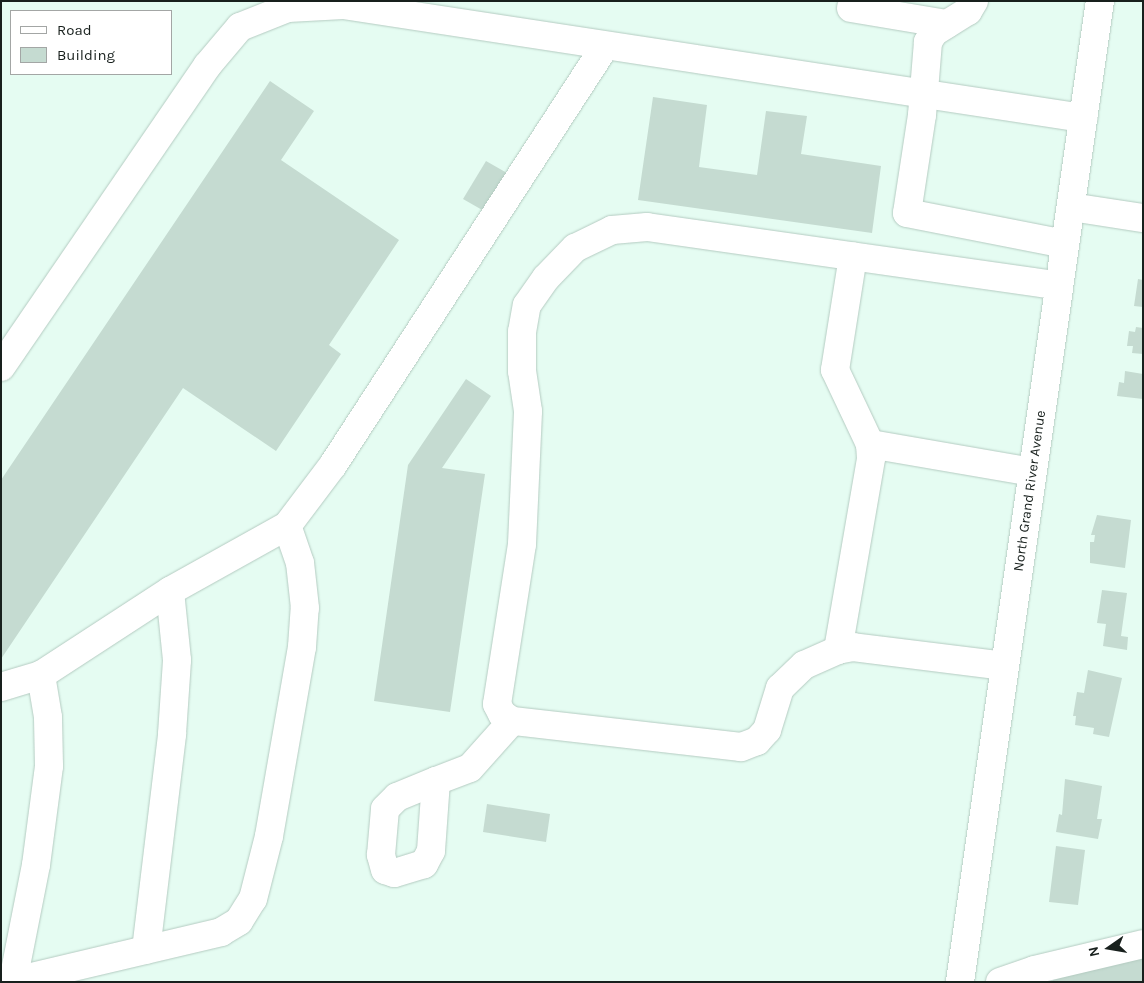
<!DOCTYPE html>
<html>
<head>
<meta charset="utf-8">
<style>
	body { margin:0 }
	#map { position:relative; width:1144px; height:983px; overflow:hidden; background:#e5fcf2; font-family:Karla,sans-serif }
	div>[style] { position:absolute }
	.building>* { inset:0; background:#c5dbd1 }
	.roads { filter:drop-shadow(0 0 1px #b4cbc1) drop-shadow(0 0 1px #b4cbc1) }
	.minor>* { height:28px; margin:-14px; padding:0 14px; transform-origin:14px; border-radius:14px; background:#fff }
	.major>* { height:28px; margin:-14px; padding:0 14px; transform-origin:14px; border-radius:14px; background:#fff }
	span { translate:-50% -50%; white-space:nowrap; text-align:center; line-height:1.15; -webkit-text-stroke:4.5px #fff; paint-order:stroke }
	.street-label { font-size:14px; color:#18201d }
	.frame { position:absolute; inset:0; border:2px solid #18201d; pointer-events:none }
	.legend { position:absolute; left:10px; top:10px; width:162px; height:65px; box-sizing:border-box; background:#fff; border:1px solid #a3a6a5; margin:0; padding:6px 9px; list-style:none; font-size:15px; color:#18201d }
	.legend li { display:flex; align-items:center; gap:10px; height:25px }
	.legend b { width:25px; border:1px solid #a3a6a5 }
	.north { position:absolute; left:1084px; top:923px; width:50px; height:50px; -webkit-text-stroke:4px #fff; paint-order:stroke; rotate:257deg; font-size:14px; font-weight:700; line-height:20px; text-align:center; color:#18201d }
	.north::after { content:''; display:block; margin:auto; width:18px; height:22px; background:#18201d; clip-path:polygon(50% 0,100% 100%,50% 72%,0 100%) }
</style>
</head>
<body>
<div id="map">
	<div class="building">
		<i style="clip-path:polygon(270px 81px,314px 111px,281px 160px,399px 240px,329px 345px,341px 354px,276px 451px,183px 388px,1px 659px,1px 480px)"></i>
		<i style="clip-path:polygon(653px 97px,707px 105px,699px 167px,757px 175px,766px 111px,807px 116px,801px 154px,881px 166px,872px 233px,638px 200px)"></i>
		<i style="clip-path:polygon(486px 161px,507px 173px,484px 211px,463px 199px)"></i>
		<i style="clip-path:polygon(1138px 279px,1143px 280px,1143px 307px,1134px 306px)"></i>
		<i style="clip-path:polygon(1136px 327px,1143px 328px,1143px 354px,1132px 353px,1133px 346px,1127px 346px,1129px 331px,1135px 332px)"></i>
		<i style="clip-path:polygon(1125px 371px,1143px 374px,1143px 399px,1117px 396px,1119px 382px,1124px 383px)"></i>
		<i style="clip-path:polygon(466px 379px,491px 396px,442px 468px,485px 474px,450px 712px,374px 701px,408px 465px)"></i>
		<i style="clip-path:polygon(1097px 515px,1131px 520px,1125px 568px,1090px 563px,1090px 542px,1094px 542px,1095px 535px,1091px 535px)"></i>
		<i style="clip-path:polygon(1102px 590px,1127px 593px,1121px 636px,1128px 637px,1127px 650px,1103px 646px,1106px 624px,1097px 623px)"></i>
		<i style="clip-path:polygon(1088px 670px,1122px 678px,1109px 737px,1093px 734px,1094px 728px,1075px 725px,1076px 716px,1073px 716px,1077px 692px,1084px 693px)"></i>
		<i style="clip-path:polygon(1065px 779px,1102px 786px,1097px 819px,1102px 819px,1098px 839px,1056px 832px,1059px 814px,1062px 815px)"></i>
		<i style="clip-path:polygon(487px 804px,550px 814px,546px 842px,483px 832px)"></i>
		<i style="clip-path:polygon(1056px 846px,1085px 850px,1078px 905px,1049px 902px)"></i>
		<i style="clip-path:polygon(1143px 953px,1143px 982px,1053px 982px,1052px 976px)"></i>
	</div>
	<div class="roads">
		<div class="minor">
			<i style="left:974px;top:1px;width:12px;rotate:121deg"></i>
			<i style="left:968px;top:11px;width:40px;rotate:148deg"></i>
			<i style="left:934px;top:32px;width:12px;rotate:121deg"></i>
			<i style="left:928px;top:42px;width:73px;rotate:94.7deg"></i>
			<i style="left:922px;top:115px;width:99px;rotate:98.7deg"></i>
			<i style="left:907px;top:213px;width:161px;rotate:11.1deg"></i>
			<i style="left:851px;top:8px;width:97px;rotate:9.5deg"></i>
			<i style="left:1071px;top:207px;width:73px;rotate:8.7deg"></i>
			<i style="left:1px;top:367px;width:365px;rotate:-55.6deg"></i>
			<i style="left:207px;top:66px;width:51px;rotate:-49.8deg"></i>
			<i style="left:240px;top:27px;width:52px;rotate:-21.6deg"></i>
			<i style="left:288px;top:8px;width:55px;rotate:-3.1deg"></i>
			<i style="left:343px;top:5px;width:749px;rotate:8.68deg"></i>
			<i style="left:870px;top:444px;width:164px;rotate:9.8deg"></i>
			<i style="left:838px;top:650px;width:195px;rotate:-80.2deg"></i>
			<i style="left:871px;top:458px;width:14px;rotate:-94deg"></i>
			<i style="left:870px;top:444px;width:82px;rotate:-115.3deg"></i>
			<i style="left:835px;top:370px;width:115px;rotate:-81deg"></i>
			<i style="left:1005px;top:666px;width:153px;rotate:-172.9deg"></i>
			<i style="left:853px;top:647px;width:15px;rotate:169deg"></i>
			<i style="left:838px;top:650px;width:37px;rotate:156deg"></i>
			<i style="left:804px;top:665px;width:33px;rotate:136deg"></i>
			<i style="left:780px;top:688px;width:44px;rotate:107.2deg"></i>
			<i style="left:767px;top:730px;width:15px;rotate:132deg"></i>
			<i style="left:757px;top:741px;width:17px;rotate:159deg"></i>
			<i style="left:741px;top:747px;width:230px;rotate:-173.5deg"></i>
			<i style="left:512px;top:721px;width:12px;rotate:-145deg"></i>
			<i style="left:502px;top:714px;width:11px;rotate:-117deg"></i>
			<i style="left:497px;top:704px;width:162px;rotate:-81.1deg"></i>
			<i style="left:522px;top:544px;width:133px;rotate:-87.4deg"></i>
			<i style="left:528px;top:411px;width:40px;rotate:-98.5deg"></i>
			<i style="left:522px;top:371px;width:39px;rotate:-90deg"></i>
			<i style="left:522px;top:332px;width:27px;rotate:-80deg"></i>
			<i style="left:527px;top:305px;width:33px;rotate:-55deg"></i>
			<i style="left:546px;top:278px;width:42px;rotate:-46deg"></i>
			<i style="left:575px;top:248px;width:41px;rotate:-25.9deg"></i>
			<i style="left:612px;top:230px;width:35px;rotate:-5deg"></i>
			<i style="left:647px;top:227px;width:416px;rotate:8.1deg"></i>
			<i style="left:1px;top:687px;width:42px;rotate:-16.7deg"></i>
			<i style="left:41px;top:675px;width:154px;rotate:-33.1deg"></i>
			<i style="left:170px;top:591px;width:134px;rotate:-29.1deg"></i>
			<i style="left:287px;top:526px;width:76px;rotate:-53deg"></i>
			<i style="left:333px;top:465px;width:498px;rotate:-57deg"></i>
			<i style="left:436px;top:781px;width:70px;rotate:94.1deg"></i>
			<i style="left:431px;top:851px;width:15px;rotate:118deg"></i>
			<i style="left:424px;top:864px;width:31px;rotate:163deg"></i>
			<i style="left:394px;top:873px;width:9px;rotate:-162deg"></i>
			<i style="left:385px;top:870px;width:16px;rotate:-105deg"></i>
			<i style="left:381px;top:855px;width:46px;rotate:-85deg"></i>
			<i style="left:385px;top:809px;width:17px;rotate:-45deg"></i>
			<i style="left:397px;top:797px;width:42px;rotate:-22.3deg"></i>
			<i style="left:436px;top:781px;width:36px;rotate:-21deg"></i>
			<i style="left:470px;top:768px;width:63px;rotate:-48.2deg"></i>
			<i style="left:146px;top:950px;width:218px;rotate:-83.1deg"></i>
			<i style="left:172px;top:734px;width:74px;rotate:-86.1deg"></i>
			<i style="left:177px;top:660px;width:69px;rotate:-95.8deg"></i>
			<i style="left:13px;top:981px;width:118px;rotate:-78.8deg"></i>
			<i style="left:36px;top:865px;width:100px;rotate:-82.5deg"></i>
			<i style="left:49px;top:766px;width:49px;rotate:-91.2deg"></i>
			<i style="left:48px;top:717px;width:43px;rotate:-99.5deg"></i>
			<i style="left:10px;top:982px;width:217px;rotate:-13.3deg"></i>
			<i style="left:221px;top:932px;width:21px;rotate:-31deg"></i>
			<i style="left:239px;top:921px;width:26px;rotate:-58deg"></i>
			<i style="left:253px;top:899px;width:65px;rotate:-75.7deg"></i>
			<i style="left:269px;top:836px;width:192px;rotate:-80.1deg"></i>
			<i style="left:302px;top:647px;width:39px;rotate:-86deg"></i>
			<i style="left:305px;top:608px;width:45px;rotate:-96.3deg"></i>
			<i style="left:300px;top:563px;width:39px;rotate:-109deg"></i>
			<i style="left:1000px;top:982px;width:36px;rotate:-19deg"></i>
			<i style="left:1034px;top:970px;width:112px;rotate:-13.4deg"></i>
		</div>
		<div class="major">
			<i style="left:960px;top:982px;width:991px;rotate:-81.88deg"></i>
		</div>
	</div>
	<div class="street-label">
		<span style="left:1030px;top:491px;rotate:-82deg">North Grand River Avenue</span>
	</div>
	<div class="frame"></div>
	<ul class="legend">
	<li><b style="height:6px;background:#fff"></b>Road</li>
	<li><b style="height:14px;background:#c5dbd1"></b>Building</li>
	</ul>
	<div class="north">N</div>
</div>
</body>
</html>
